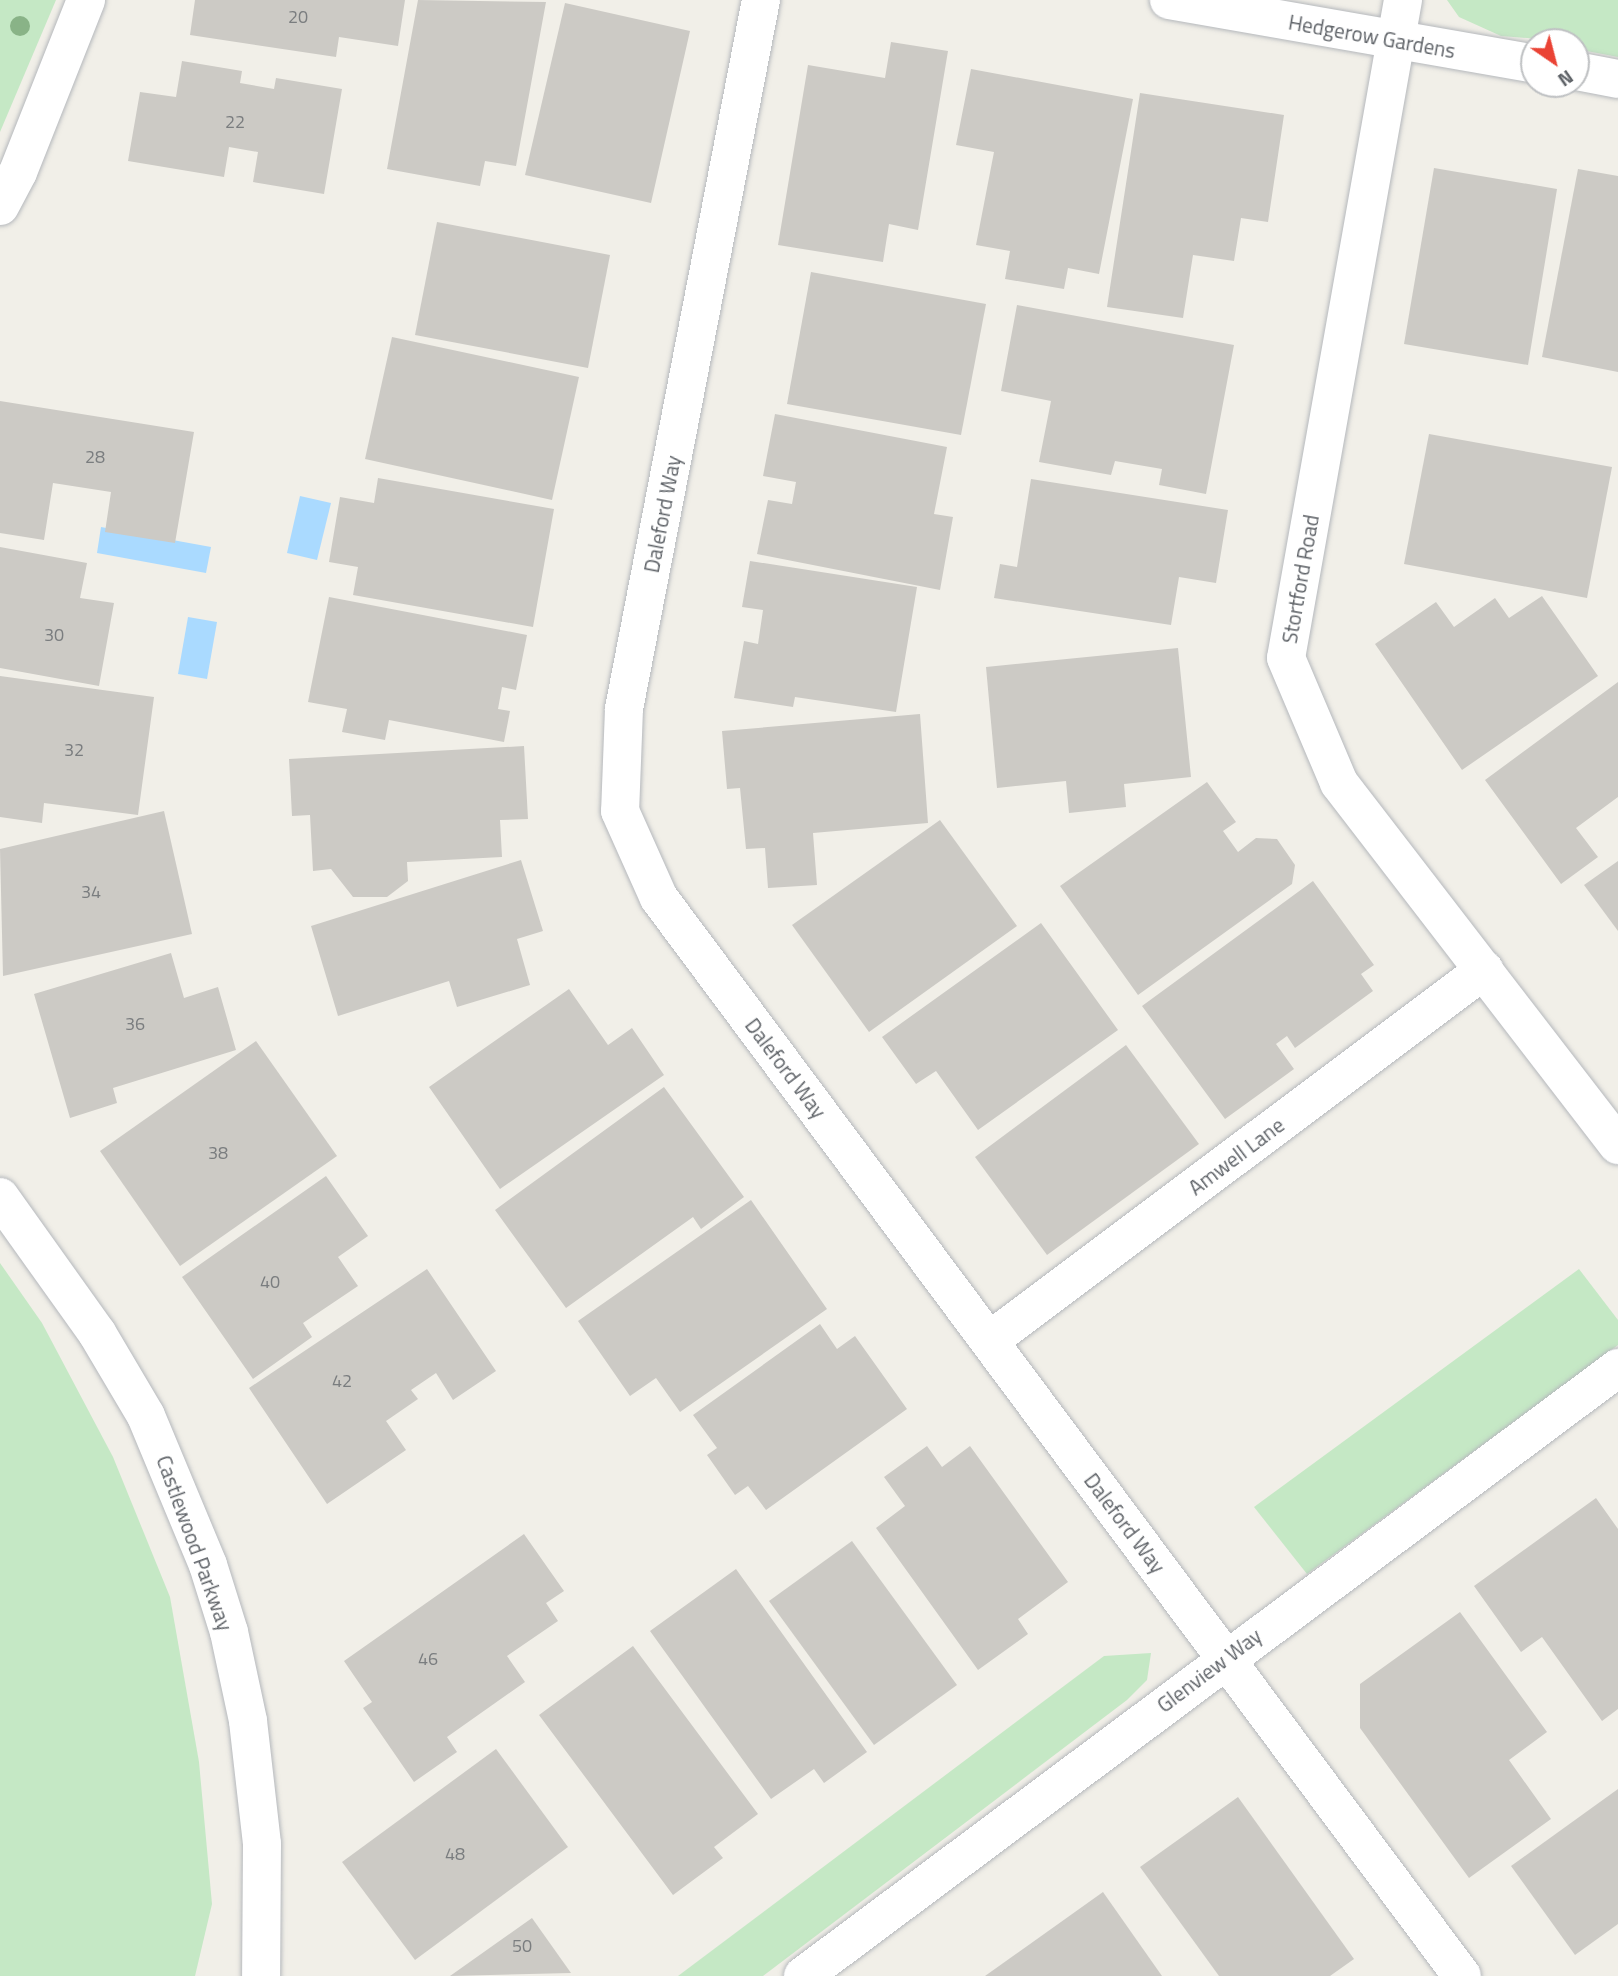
<!DOCTYPE html>
<html>
<head>
<meta charset="utf-8">
<style>
	body { margin:0 }
	#map { position:relative; width:1618px; height:1976px; overflow:hidden; background:#f1efe8; font-family:"Titillium Web",sans-serif }
	div>[style] { position:absolute }
	.green>* { inset:0; background:#c5e8c5 }
	.water>* { inset:0; background:#aadaff }
	.building>* { inset:0; background:#cccac5 }
	.roads { filter:drop-shadow(0 0 2px #b5b8bc) drop-shadow(0 0 2px #b5b8bc) }
	.minor>* { height:38px; margin:-19px; padding:0 19px; transform-origin:19px; border-radius:19px; background:#fff }
	.trees>* { width:20px; height:20px; margin:-10px; border-radius:50%; background:#89b387 }
	span { translate:-50% -50%; white-space:nowrap; text-align:center; line-height:1.15; -webkit-text-stroke:5px #fff; paint-order:stroke }
	.number-label { font-size:18px; color:#7a7d7f }
	.number-label span { -webkit-text-stroke-width:0 }
	.street-label { font-size:21px; color:#5f6368 }
	.north { position:absolute; left:1520px; top:28px; width:70px; height:70px; box-sizing:border-box; background:#fff; border:2px solid #bfc1c3; border-radius:50%; rotate:145deg; font-size:19px; font-weight:700; line-height:28px; text-align:center; color:#5f6368 }
	.north::after { content:''; display:block; margin:auto; width:24px; height:32px; background:#ea4335; clip-path:polygon(50% 0,100% 100%,50% 72%,0 100%) }
</style>
</head>
<body>
<div id="map">
	<div class="green">
		<i style="clip-path:polygon(0 0,56px 0,0 132px)"></i>
		<i style="clip-path:polygon(1447px 0,1618px 0,1618px 57px,1576px 49px,1576px 42px,1501px 36px,1459px 17px)"></i>
		<i style="clip-path:polygon(0 1263px,42px 1323px,113px 1457px,170px 1597px,199px 1762px,212px 1904px,195px 1976px,0 1976px)"></i>
		<i style="clip-path:polygon(1579px 1269px,1618px 1320px,1618px 1345px,1307px 1574px,1254px 1507px)"></i>
		<i style="clip-path:polygon(1151px 1653px,1147px 1680px,1127px 1700px,763px 1976px,678px 1976px,1104px 1656px)"></i>
	</div>
	<div class="water">
		<i style="clip-path:polygon(300px 496px,331px 503px,317px 560px,287px 553px)"></i>
		<i style="clip-path:polygon(101px 527px,211px 547px,206px 573px,97px 553px)"></i>
		<i style="clip-path:polygon(188px 617px,217px 622px,207px 679px,178px 674px)"></i>
	</div>
	<div class="building">
		<i style="clip-path:polygon(195px 0,405px 0,398px 46px,339px 37px,336px 57px,190px 35px)"></i>
		<i style="clip-path:polygon(418px 0,546px 2px,516px 166px,485px 161px,480px 186px,387px 169px)"></i>
		<i style="clip-path:polygon(565px 3px,690px 31px,651px 203px,525px 175px)"></i>
		<i style="clip-path:polygon(891px 42px,948px 51px,918px 230px,889px 224px,883px 262px,778px 245px,808px 65px,885px 78px)"></i>
		<i style="clip-path:polygon(182px 61px,242px 71px,240px 83px,274px 89px,276px 78px,342px 89px,324px 194px,253px 182px,258px 152px,229px 147px,224px 177px,128px 161px,140px 92px,176px 97px)"></i>
		<i style="clip-path:polygon(971px 69px,1133px 99px,1099px 274px,1068px 268px,1064px 289px,1005px 279px,1010px 251px,976px 245px,994px 152px,956px 145px)"></i>
		<i style="clip-path:polygon(1140px 93px,1284px 115px,1268px 222px,1241px 218px,1234px 261px,1193px 255px,1183px 318px,1107px 307px)"></i>
		<i style="clip-path:polygon(1434px 168px,1557px 189px,1528px 365px,1404px 344px)"></i>
		<i style="clip-path:polygon(1578px 169px,1618px 176px,1618px 372px,1542px 357px)"></i>
		<i style="clip-path:polygon(437px 222px,610px 255px,588px 368px,415px 335px)"></i>
		<i style="clip-path:polygon(811px 272px,986px 304px,961px 435px,787px 404px)"></i>
		<i style="clip-path:polygon(1017px 305px,1234px 345px,1206px 494px,1159px 485px,1162px 469px,1115px 461px,1111px 475px,1039px 462px,1051px 401px,1001px 391px)"></i>
		<i style="clip-path:polygon(392px 337px,579px 377px,552px 500px,365px 459px)"></i>
		<i style="clip-path:polygon(0 401px,194px 432px,175px 543px,105px 532px,111px 492px,53px 483px,44px 540px,0 533px)"></i>
		<i style="clip-path:polygon(775px 414px,947px 447px,934px 514px,953px 517px,940px 590px,757px 554px,768px 500px,792px 504px,796px 482px,763px 476px)"></i>
		<i style="clip-path:polygon(1429px 434px,1612px 467px,1587px 598px,1404px 564px)"></i>
		<i style="clip-path:polygon(378px 478px,554px 509px,533px 627px,353px 595px,358px 567px,329px 562px,340px 497px,374px 503px)"></i>
		<i style="clip-path:polygon(1031px 479px,1228px 510px,1216px 583px,1179px 577px,1171px 625px,994px 598px,1000px 564px,1017px 567px)"></i>
		<i style="clip-path:polygon(0 547px,87px 563px,80px 598px,114px 603px,99px 686px,0 668px)"></i>
		<i style="clip-path:polygon(750px 561px,917px 587px,896px 712px,795px 697px,793px 707px,734px 698px,744px 641px,758px 644px,763px 610px,742px 607px)"></i>
		<i style="clip-path:polygon(1542px 596px,1598px 676px,1462px 770px,1375px 644px,1436px 602px,1454px 627px,1495px 598px,1509px 618px)"></i>
		<i style="clip-path:polygon(329px 597px,527px 635px,516px 690px,502px 687px,498px 709px,510px 711px,504px 742px,389px 720px,385px 740px,342px 732px,347px 709px,308px 702px)"></i>
		<i style="clip-path:polygon(1178px 648px,1191px 777px,1124px 784px,1126px 807px,1069px 813px,1066px 781px,997px 788px,986px 667px)"></i>
		<i style="clip-path:polygon(0 676px,154px 697px,138px 815px,44px 803px,42px 823px,0 817px)"></i>
		<i style="clip-path:polygon(1618px 682px,1618px 797px,1576px 828px,1598px 857px,1561px 884px,1485px 780px)"></i>
		<i style="clip-path:polygon(920px 714px,928px 823px,813px 833px,817px 885px,768px 888px,765px 848px,746px 849px,740px 788px,727px 789px,722px 731px)"></i>
		<i style="clip-path:polygon(524px 746px,528px 819px,500px 820px,502px 857px,407px 862px,408px 881px,387px 897px,353px 897px,331px 869px,313px 871px,310px 815px,292px 816px,289px 759px)"></i>
		<i style="clip-path:polygon(1207px 782px,1236px 822px,1223px 831px,1238px 852px,1256px 838px,1277px 839px,1295px 865px,1292px 884px,1138px 995px,1060px 886px)"></i>
		<i style="clip-path:polygon(164px 811px,192px 934px,3px 976px,0 849px)"></i>
		<i style="clip-path:polygon(940px 820px,1017px 926px,869px 1032px,792px 925px)"></i>
		<i style="clip-path:polygon(521px 860px,543px 931px,517px 939px,530px 985px,457px 1007px,449px 981px,338px 1016px,311px 926px)"></i>
		<i style="clip-path:polygon(1618px 861px,1618px 931px,1584px 885px)"></i>
		<i style="clip-path:polygon(1313px 881px,1374px 965px,1361px 974px,1373px 991px,1295px 1048px,1287px 1036px,1276px 1044px,1294px 1069px,1225px 1119px,1142px 1006px)"></i>
		<i style="clip-path:polygon(1041px 923px,1118px 1030px,978px 1130px,936px 1071px,916px 1084px,882px 1037px)"></i>
		<i style="clip-path:polygon(171px 953px,184px 998px,218px 987px,236px 1050px,113px 1088px,117px 1103px,70px 1118px,34px 994px)"></i>
		<i style="clip-path:polygon(569px 989px,608px 1045px,632px 1028px,664px 1075px,500px 1189px,429px 1087px)"></i>
		<i style="clip-path:polygon(256px 1041px,337px 1156px,180px 1266px,100px 1151px)"></i>
		<i style="clip-path:polygon(1126px 1045px,1199px 1144px,1047px 1255px,975px 1157px)"></i>
		<i style="clip-path:polygon(664px 1087px,744px 1197px,701px 1229px,693px 1217px,566px 1308px,495px 1210px)"></i>
		<i style="clip-path:polygon(326px 1176px,368px 1236px,338px 1257px,358px 1286px,303px 1323px,312px 1337px,253px 1379px,182px 1277px)"></i>
		<i style="clip-path:polygon(751px 1200px,827px 1309px,680px 1412px,656px 1378px,630px 1396px,578px 1321px)"></i>
		<i style="clip-path:polygon(427px 1269px,496px 1371px,453px 1400px,436px 1373px,411px 1390px,418px 1399px,386px 1421px,406px 1450px,327px 1504px,249px 1388px)"></i>
		<i style="clip-path:polygon(820px 1324px,837px 1349px,855px 1336px,907px 1409px,766px 1510px,748px 1486px,735px 1495px,707px 1455px,717px 1448px,693px 1415px)"></i>
		<i style="clip-path:polygon(927px 1446px,942px 1467px,970px 1446px,1068px 1582px,1018px 1619px,1028px 1634px,978px 1670px,876px 1528px,905px 1506px,884px 1477px)"></i>
		<i style="clip-path:polygon(1596px 1498px,1618px 1529px,1618px 1709px,1602px 1721px,1542px 1637px,1521px 1652px,1474px 1586px)"></i>
		<i style="clip-path:polygon(524px 1534px,564px 1591px,546px 1603px,558px 1621px,507px 1656px,525px 1682px,447px 1737px,457px 1752px,414px 1782px,363px 1708px,372px 1702px,344px 1661px)"></i>
		<i style="clip-path:polygon(852px 1541px,957px 1685px,874px 1745px,769px 1601px)"></i>
		<i style="clip-path:polygon(736px 1569px,867px 1752px,824px 1783px,814px 1769px,771px 1799px,650px 1631px)"></i>
		<i style="clip-path:polygon(1460px 1612px,1547px 1732px,1509px 1760px,1551px 1819px,1469px 1878px,1360px 1728px,1360px 1684px)"></i>
		<i style="clip-path:polygon(633px 1646px,758px 1814px,714px 1847px,723px 1858px,673px 1895px,539px 1715px)"></i>
		<i style="clip-path:polygon(496px 1749px,568px 1847px,415px 1960px,342px 1862px)"></i>
		<i style="clip-path:polygon(1618px 1789px,1618px 1924px,1575px 1955px,1511px 1866px)"></i>
		<i style="clip-path:polygon(1238px 1797px,1354px 1959px,1330px 1976px,1219px 1976px,1140px 1867px)"></i>
		<i style="clip-path:polygon(1103px 1892px,1162px 1976px,985px 1976px)"></i>
		<i style="clip-path:polygon(532px 1918px,571px 1973px,450px 1976px)"></i>
	</div>
	<div class="roads">
		<div class="minor">
			<i style="left:761px;top:0;width:722px;rotate:100.94deg"></i>
			<i style="left:624px;top:709px;width:102px;rotate:92.2deg"></i>
			<i style="left:620px;top:811px;width:95px;rotate:65.9deg"></i>
			<i style="left:659px;top:898px;width:1344px;rotate:53.32deg"></i>
			<i style="left:1169px;top:0;width:371px;rotate:9.9deg"></i>
			<i style="left:1403px;top:0;width:668px;rotate:100.08deg"></i>
			<i style="left:1286px;top:658px;width:136px;rotate:67deg"></i>
			<i style="left:1339px;top:783px;width:457px;rotate:52.4deg"></i>
			<i style="left:1576px;top:71px;width:43px;rotate:10.8deg"></i>
			<i style="left:0;top:206px;width:38px;rotate:-62deg"></i>
			<i style="left:18px;top:172px;width:185px;rotate:-68.4deg"></i>
			<i style="left:0;top:1197px;width:167px;rotate:54.5deg"></i>
			<i style="left:97px;top:1333px;width:96px;rotate:59.4deg"></i>
			<i style="left:146px;top:1416px;width:161px;rotate:67.4deg"></i>
			<i style="left:208px;top:1565px;width:70px;rotate:72.6deg"></i>
			<i style="left:229px;top:1632px;width:91px;rotate:77.9deg"></i>
			<i style="left:248px;top:1721px;width:124px;rotate:83.5deg"></i>
			<i style="left:262px;top:1844px;width:132px;rotate:90.4deg"></i>
			<i style="left:989px;top:1341px;width:619px;rotate:-36.85deg"></i>
			<i style="left:803px;top:1976px;width:1017px;rotate:-36.72deg"></i>
		</div>
	</div>
	<div class="trees">
		<i style="left:20px;top:26px"></i>
	</div>
	<div class="number-label">
		<span style="left:298px;top:17px">20</span>
		<span style="left:235px;top:122px">22</span>
		<span style="left:95px;top:457px">28</span>
		<span style="left:54px;top:635px">30</span>
		<span style="left:74px;top:750px">32</span>
		<span style="left:91px;top:892px">34</span>
		<span style="left:135px;top:1024px">36</span>
		<span style="left:218px;top:1153px">38</span>
		<span style="left:270px;top:1282px">40</span>
		<span style="left:342px;top:1381px">42</span>
		<span style="left:428px;top:1659px">46</span>
		<span style="left:455px;top:1854px">48</span>
		<span style="left:522px;top:1946px">50</span>
	</div>
	<div class="street-label">
		<span style="left:1372px;top:36px;rotate:10deg">Hedgerow Gardens</span>
		<span style="left:662px;top:514px;rotate:-79deg">Daleford Way</span>
		<span style="left:1300px;top:579px;rotate:-80deg">Stortford Road</span>
		<span style="left:786px;top:1068px;rotate:53deg">Daleford Way</span>
		<span style="left:1236px;top:1156px;rotate:-37deg">Amwell Lane</span>
		<span style="left:1125px;top:1523px;rotate:53deg">Daleford Way</span>
		<span style="left:195px;top:1543px;rotate:70deg">Castlewood Parkway</span>
		<span style="left:1209px;top:1670px;rotate:-37deg">Glenview Way</span>
	</div>
	<div class="north">N</div>
</div>
</body>
</html>
